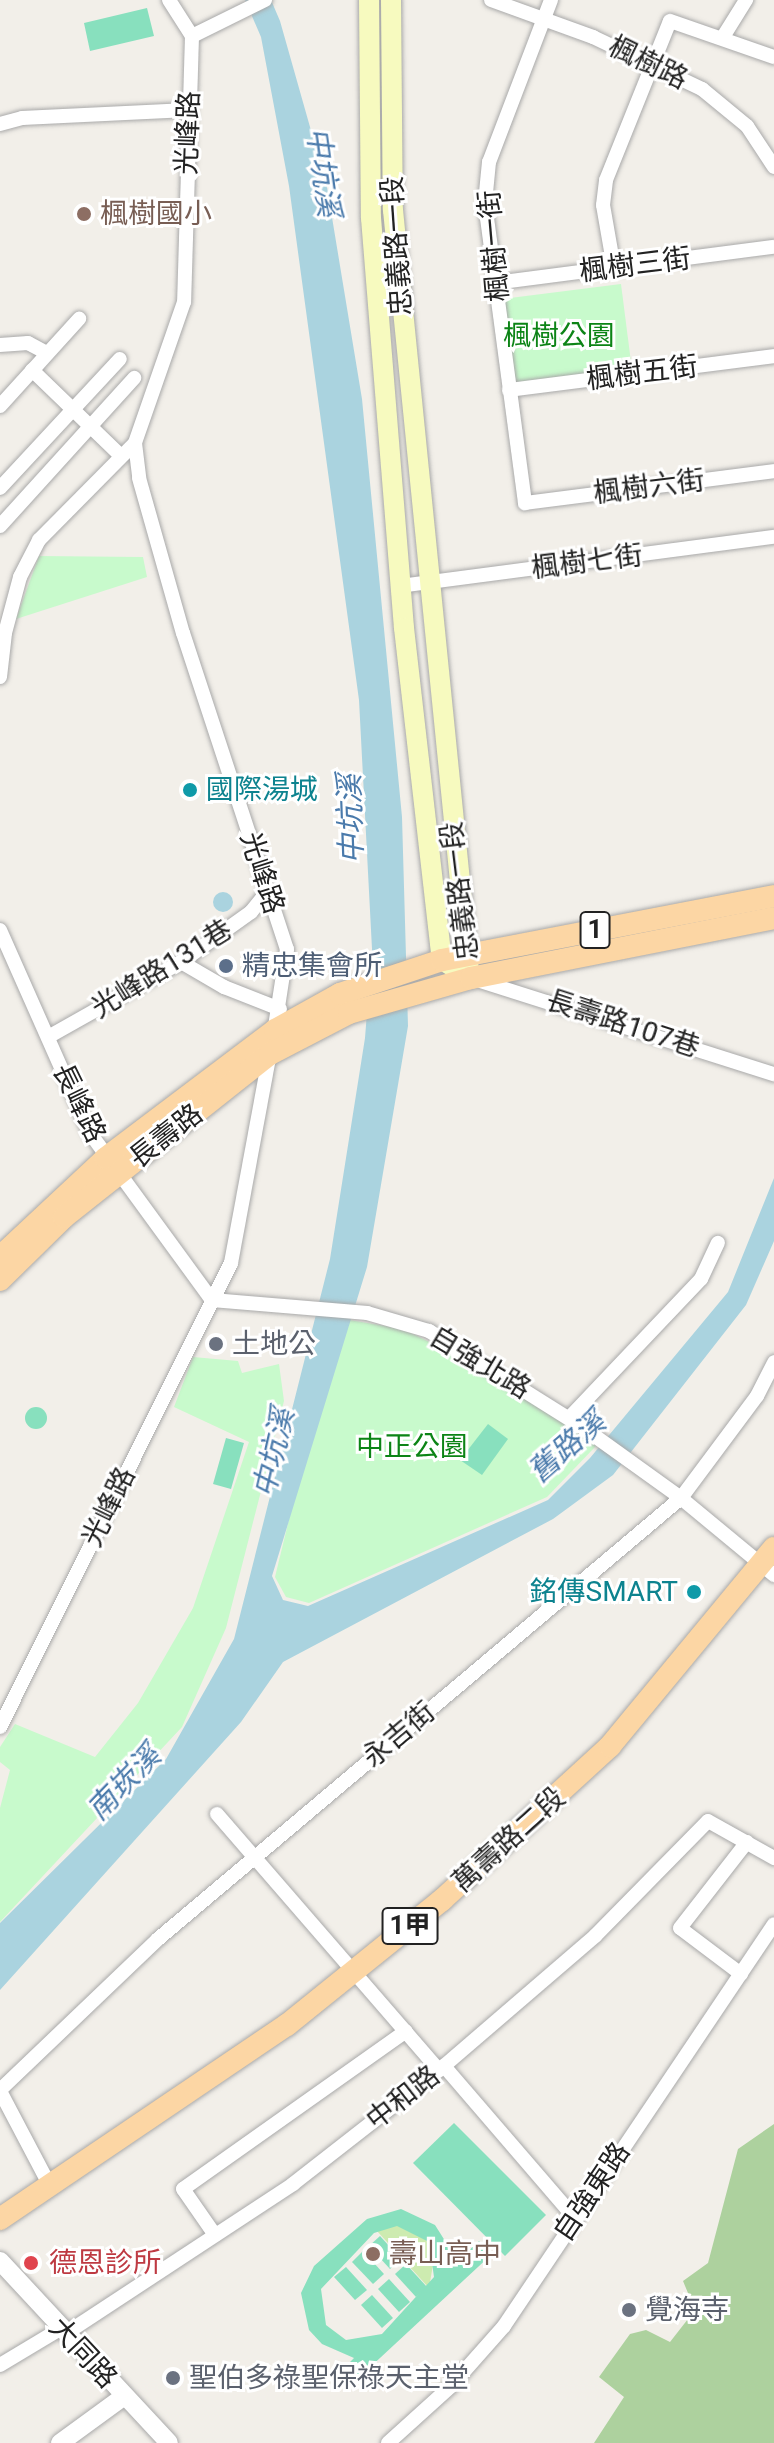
<!DOCTYPE html>
<html>
<head>
<meta charset="utf-8">
<style>
	body { margin:0 }
	#map { position:relative; width:774px; height:2443px; overflow:hidden; background:#f2efe9; font-family:Roboto,"Noto Sans TC",sans-serif }
	div>[style] { position:absolute }
	.grass>* { inset:0; background:#cdebb0 }
	.forest>* { inset:0; background:#add19e }
	.park>* { inset:0; background:#c8facc }
	.pitch>* { inset:0; background:#88e0be }
	.round { border-radius:50% }
	.water>* { inset:0; background:#aad3df }
	.roads { filter:drop-shadow(0 0 2px #a9a9a9) drop-shadow(0 0 2px #a9a9a9) }
	.minor>* { height:14px; margin:-7px; padding:0 7px; transform-origin:7px; border-radius:7px; background:#fff }
	.tertiary>* { height:18px; margin:-9px; padding:0 9px; transform-origin:9px; border-radius:9px; background:#fff }
	.secondary>* { height:20px; margin:-10px; padding:0 10px; transform-origin:10px; border-radius:10px; background:#f7fabf }
	.primary>* { height:22px; margin:-11px; padding:0 11px; transform-origin:11px; border-radius:11px; background:#fcd6a4 }
	.dots>* { width:22px; height:22px; translate:-50% -50%; box-sizing:border-box; border:4px solid #fff; border-radius:50% }
	span { translate:-50% -50%; white-space:nowrap; text-align:center; line-height:1.15; -webkit-text-stroke:6px #fff; paint-order:stroke }
	.shield-label span { padding:2px 6px; background:#fff; border:2px solid; border-radius:6px; -webkit-text-stroke-width:0 }
	.shield-label { font-size:26px; color:#222; font-weight:700 }
	.street-label { font-size:28px; color:#222 }
	.education-label { font-size:28px; color:#785e54 }
	.left { translate:0 -50%; text-align:left }
	.park-label { font-size:28px; color:#0c8416 }
	.culture-label { font-size:28px; color:#0d838f }
	.right { translate:-100% -50%; text-align:right }
	.service-label { font-size:28px; color:#4e5e75 }
	.worship-label { font-size:28px; color:#5b616d }
	.health-label { font-size:28px; color:#be3a42 }
	.water-label { font-size:30px; color:#4a7aab; font-style:italic }
</style>
</head>
<body>
<div id="map">
	<div class="grass">
		<i style="clip-path:polygon(398px 2225px,421px 2233px,435px 2253px,429px 2288px,377px 2231px)"></i>
	</div>
	<div class="forest">
		<i style="clip-path:polygon(774px 2124px,774px 2443px,594px 2443px,624px 2397px,599px 2377px,630px 2334px,646px 2330px,670px 2342px,695px 2310px,683px 2281px,708px 2263px,738px 2149px)"></i>
	</div>
	<div class="park">
		<i style="clip-path:polygon(621px 284px,632px 370px,514px 385px,503px 299px)"></i>
		<i style="clip-path:polygon(39px 556px,143px 557px,147px 577px,16px 619px)"></i>
		<i style="clip-path:polygon(338px 1318px,403px 1329px,486px 1370px,596px 1446px,547px 1497px,309px 1603px,286px 1597px,275px 1577px)"></i>
		<i style="clip-path:polygon(193px 1357px,238px 1361px,242px 1373px,279px 1364px,284px 1401px,226px 1628px,182px 1727px,0 1922px,0 1808px,10px 1770px,0 1762px,0 1747px,15px 1724px,95px 1757px,138px 1703px,193px 1608px,249px 1442px,174px 1407px)"></i>
	</div>
	<div class="pitch">
		<i style="clip-path:polygon(147px 8px,154px 36px,90px 51px,84px 23px)"></i>
		<i class="round" style="left:25px;top:1407px;width:22px;height:22px"></i>
		<i style="clip-path:polygon(488px 1424px,508px 1439px,482px 1475px,460px 1460px)"></i>
		<i style="clip-path:polygon(226px 1438px,244px 1443px,231px 1489px,213px 1484px)"></i>
		<i style="clip-path:polygon(454px 2123px,546px 2215px,505px 2256px,413px 2163px)"></i>
		<i style="clip-path:polygon(evenodd,401px 2209px,435px 2225px,447px 2244px,451px 2267px,479px 2241px,492px 2254px,352px 2384px,340px 2372px,354px 2358px,322px 2344px,309px 2330px,301px 2293px,314px 2266px,367px 2219px,401px 2209px,397px 2226px,429px 2242px,434px 2277px,382px 2334px,346px 2340px,326px 2325px,321px 2289px,374px 2233px,397px 2226px)"></i>
		<i style="clip-path:polygon(380px 2236px,401px 2259px,390px 2269px,369px 2246px)"></i>
		<i style="clip-path:polygon(363px 2251px,384px 2274px,373px 2284px,352px 2262px)"></i>
		<i style="clip-path:polygon(406px 2264px,427px 2287px,416px 2297px,395px 2274px)"></i>
		<i style="clip-path:polygon(346px 2267px,367px 2290px,355px 2300px,334px 2277px)"></i>
		<i style="clip-path:polygon(389px 2279px,410px 2302px,399px 2312px,378px 2289px)"></i>
		<i style="clip-path:polygon(372px 2295px,393px 2318px,382px 2328px,361px 2305px)"></i>
	</div>
	<div class="water">
		<i style="clip-path:polygon(245px 0,271px 0,280px 21px,327px 187px,362px 399px,402px 817px,408px 1026px,367px 1267px,272px 1576px,283px 1600px,308px 1606px,548px 1500px,590px 1458px,728px 1292px,774px 1178px,774px 1241px,746px 1305px,613px 1475px,553px 1519px,283px 1662px,241px 1722px,0 1990px,0 1923px,166px 1759px,234px 1639px,330px 1259px,365px 1038px,372px 949px,359px 700px,289px 186px,261px 37px)"></i>
		<i class="round" style="left:213px;top:892px;width:20px;height:20px"></i>
	</div>
	<div class="roads">
		<div class="minor">
			<i style="left:169px;top:0;width:43px;rotate:57.4deg"></i>
			<i style="left:265px;top:0;width:81px;rotate:153.7deg"></i>
			<i style="left:192px;top:36px;width:266px;rotate:91.7deg"></i>
			<i style="left:184px;top:302px;width:149px;rotate:109.2deg"></i>
			<i style="left:135px;top:443px;width:35px;rotate:83deg"></i>
			<i style="left:139px;top:478px;width:161px;rotate:74.2deg"></i>
			<i style="left:183px;top:633px;width:333px;rotate:71.8deg"></i>
			<i style="left:287px;top:949px;width:85px;rotate:98.8deg"></i>
			<i style="left:491px;top:0;width:109px;rotate:19.9deg"></i>
			<i style="left:593px;top:37px;width:121px;rotate:25.5deg"></i>
			<i style="left:702px;top:89px;width:58px;rotate:39.4deg"></i>
			<i style="left:747px;top:126px;width:49px;rotate:56.6deg"></i>
			<i style="left:551px;top:0;width:173px;rotate:110.9deg"></i>
			<i style="left:489px;top:162px;width:41px;rotate:95.6deg"></i>
			<i style="left:485px;top:203px;width:303px;rotate:82.4deg"></i>
			<i style="left:525px;top:503px;width:251px;rotate:-7.3deg"></i>
			<i style="left:723px;top:37px;width:44px;rotate:-58.1deg"></i>
			<i style="left:0;top:124px;width:23px;rotate:-15deg"></i>
			<i style="left:22px;top:118px;width:166px;rotate:-2.8deg"></i>
			<i style="left:614px;top:268px;width:64px;rotate:-99.9deg"></i>
			<i style="left:603px;top:205px;width:25px;rotate:-83deg"></i>
			<i style="left:606px;top:180px;width:171px;rotate:-68.1deg"></i>
			<i style="left:670px;top:21px;width:110px;rotate:19.1deg"></i>
			<i style="left:495px;top:283px;width:281px;rotate:-7.4deg"></i>
			<i style="left:0;top:345px;width:28px;rotate:-4deg"></i>
			<i style="left:28px;top:343px;width:21px;rotate:28deg"></i>
			<i style="left:32px;top:370px;width:122px;rotate:44deg"></i>
			<i style="left:509px;top:390px;width:267px;rotate:-7.3deg"></i>
			<i style="left:0;top:406px;width:118px;rotate:-47.8deg"></i>
			<i style="left:0;top:488px;width:176px;rotate:-47.1deg"></i>
			<i style="left:0;top:526px;width:200px;rotate:-47.8deg"></i>
			<i style="left:400px;top:586px;width:377px;rotate:-7.5deg"></i>
			<i style="left:0;top:677px;width:44px;rotate:-83.5deg"></i>
			<i style="left:5px;top:633px;width:58px;rotate:-75deg"></i>
			<i style="left:20px;top:577px;width:42px;rotate:-62.8deg"></i>
			<i style="left:39px;top:540px;width:136px;rotate:-45.3deg"></i>
			<i style="left:0;top:930px;width:222px;rotate:66.1deg"></i>
			<i style="left:90px;top:1133px;width:207px;rotate:53.9deg"></i>
			<i style="left:181px;top:962px;width:50px;rotate:30.2deg"></i>
			<i style="left:224px;top:987px;width:60px;rotate:21.4deg"></i>
			<i style="left:477px;top:980px;width:312px;rotate:17.6deg"></i>
			<i style="left:48px;top:1037px;width:153px;rotate:-29.4deg"></i>
			<i style="left:181px;top:962px;width:86px;rotate:-35.5deg"></i>
			<i style="left:251px;top:912px;width:27px;rotate:-51deg"></i>
			<i style="left:212px;top:1300px;width:156px;rotate:4.8deg"></i>
			<i style="left:367px;top:1313px;width:65px;rotate:16.2deg"></i>
			<i style="left:429px;top:1331px;width:184px;rotate:32.1deg"></i>
			<i style="left:585px;top:1429px;width:118px;rotate:35.7deg"></i>
			<i style="left:681px;top:1498px;width:121px;rotate:39.6deg"></i>
			<i style="left:569px;top:1418px;width:192px;rotate:-46.5deg"></i>
			<i style="left:701px;top:1279px;width:40px;rotate:-65deg"></i>
			<i style="left:0;top:1727px;width:518px;rotate:-63.53deg"></i>
			<i style="left:231px;top:1263px;width:214px;rotate:-79.5deg"></i>
			<i style="left:217px;top:1814px;width:339px;rotate:49.1deg"></i>
			<i style="left:741px;top:1974px;width:76px;rotate:-143deg"></i>
			<i style="left:680px;top:1928px;width:109px;rotate:-52.1deg"></i>
			<i style="left:444px;top:2066px;width:199px;rotate:49.3deg"></i>
			<i style="left:0;top:2090px;width:219px;rotate:-43.7deg"></i>
			<i style="left:158px;top:1939px;width:684px;rotate:-40.14deg"></i>
			<i style="left:681px;top:1498px;width:127px;rotate:-53.3deg"></i>
			<i style="left:757px;top:1396px;width:38px;rotate:-63deg"></i>
			<i style="left:0;top:2091px;width:107px;rotate:62.2deg"></i>
			<i style="left:215px;top:2235px;width:56px;rotate:-124.8deg"></i>
			<i style="left:183px;top:2189px;width:273px;rotate:-35.3deg"></i>
			<i style="left:65px;top:2334px;width:273px;rotate:-33.3deg"></i>
			<i style="left:293px;top:2184px;width:192px;rotate:-38deg"></i>
			<i style="left:444px;top:2066px;width:199px;rotate:-40.7deg"></i>
			<i style="left:595px;top:1936px;width:161px;rotate:-45.5deg"></i>
			<i style="left:708px;top:1821px;width:76px;rotate:29.3deg"></i>
			<i style="left:0;top:2365px;width:70px;rotate:-31deg"></i>
			<i style="left:388px;top:2443px;width:85px;rotate:-42.1deg"></i>
			<i style="left:451px;top:2386px;width:80px;rotate:-48.5deg"></i>
			<i style="left:504px;top:2326px;width:484px;rotate:-56.1deg"></i>
		</div>
		<div class="tertiary">
			<i style="left:0;top:2261px;width:248px;rotate:47.1deg"></i>
			<i style="left:60px;top:2443px;width:78px;rotate:-36.1deg"></i>
		</div>
		<div class="secondary">
			<i style="left:369px;top:0;width:218px;rotate:89.5deg"></i>
			<i style="left:371px;top:218px;width:411px;rotate:85.4deg"></i>
			<i style="left:404px;top:628px;width:334px;rotate:83.5deg"></i>
			<i style="left:442px;top:960px;width:34px;rotate:32deg"></i>
			<i style="left:391px;top:0;width:210px;rotate:89.5deg"></i>
			<i style="left:393px;top:210px;width:766px;rotate:84.3deg"></i>
		</div>
		<div class="primary">
			<i style="left:0;top:1257px;width:145px;rotate:-43deg"></i>
			<i style="left:106px;top:1158px;width:212px;rotate:-37.1deg"></i>
			<i style="left:275px;top:1030px;width:74px;rotate:-29deg"></i>
			<i style="left:340px;top:994px;width:108px;rotate:-18.4deg"></i>
			<i style="left:442px;top:960px;width:338px;rotate:-10.9deg"></i>
			<i style="left:0;top:1280px;width:90px;rotate:-44.5deg"></i>
			<i style="left:64px;top:1217px;width:263px;rotate:-38.4deg"></i>
			<i style="left:270px;top:1054px;width:89px;rotate:-27.4deg"></i>
			<i style="left:349px;top:1013px;width:127px;rotate:-16deg"></i>
			<i style="left:471px;top:978px;width:309px;rotate:-11.2deg"></i>
			<i style="left:0;top:2219px;width:346px;rotate:-34.1deg"></i>
			<i style="left:287px;top:2025px;width:199px;rotate:-38.9deg"></i>
			<i style="left:442px;top:1900px;width:228px;rotate:-42.5deg"></i>
			<i style="left:610px;top:1746px;width:257px;rotate:-50.4deg"></i>
		</div>
	</div>
	<div class="dots">
		<i style="left:84px;top:214px;background:#8d6e63"></i>
		<i style="left:190px;top:790px;background:#0f9aa8"></i>
		<i style="left:226px;top:966px;background:#5c6f8a"></i>
		<i style="left:216px;top:1344px;background:#6b7280"></i>
		<i style="left:694px;top:1592px;background:#0f9aa8"></i>
		<i style="left:373px;top:2254px;background:#8d6e63"></i>
		<i style="left:31px;top:2263px;background:#e0444e"></i>
		<i style="left:629px;top:2310px;background:#6b7280"></i>
		<i style="left:173px;top:2378px;background:#6b7280"></i>
	</div>
	<div class="shield-label">
		<span style="left:595px;top:930px">1</span>
		<span style="left:410px;top:1926px">1甲</span>
	</div>
	<div class="street-label">
		<span style="left:648px;top:63px;rotate:26deg">楓樹路</span>
		<span style="left:188px;top:133px;rotate:-88deg">光峰路</span>
		<span style="left:397px;top:246px;rotate:-94deg">忠義路一段</span>
		<span style="left:494px;top:246px;rotate:-95deg">楓樹一街</span>
		<span style="left:635px;top:265px;rotate:-7deg">楓樹三街</span>
		<span style="left:642px;top:373px;rotate:-7deg">楓樹五街</span>
		<span style="left:649px;top:487px;rotate:-7deg">楓樹六街</span>
		<span style="left:587px;top:562px;rotate:-7deg">楓樹七街</span>
		<span style="left:262px;top:873px;rotate:72deg">光峰路</span>
		<span style="left:460px;top:891px;rotate:-97deg">忠義路一段</span>
		<span style="left:162px;top:969px;rotate:-32deg">光峰路131巷</span>
		<span style="left:623px;top:1024px;rotate:18deg">長壽路107巷</span>
		<span style="left:79px;top:1103px;rotate:64deg">長峰路</span>
		<span style="left:166px;top:1136px;rotate:-38deg">長壽路</span>
		<span style="left:480px;top:1363px;rotate:31deg">自強北路</span>
		<span style="left:109px;top:1507px;rotate:-64deg">光峰路</span>
		<span style="left:399px;top:1735px;rotate:-40deg">永吉街</span>
		<span style="left:509px;top:1840px;rotate:-42deg">萬壽路二段</span>
		<span style="left:403px;top:2098px;rotate:-38deg">中和路</span>
		<span style="left:592px;top:2192px;rotate:-56deg">自強東路</span>
		<span style="left:83px;top:2353px;rotate:47deg">大同路</span>
	</div>
	<div class="education-label">
		<span class="left" style="left:100px;top:214px">楓樹國小</span>
		<span class="left" style="left:389px;top:2254px">壽山高中</span>
	</div>
	<div class="park-label">
		<span style="left:559px;top:336px">楓樹公園</span>
		<span style="left:412px;top:1447px">中正公園</span>
	</div>
	<div class="culture-label">
		<span class="left" style="left:206px;top:790px">國際湯城</span>
		<span class="right" style="left:678px;top:1592px">銘傳SMART</span>
	</div>
	<div class="service-label">
		<span class="left" style="left:242px;top:966px">精忠集會所</span>
	</div>
	<div class="worship-label">
		<span class="left" style="left:232px;top:1344px">土地公</span>
		<span class="left" style="left:645px;top:2310px">覺海寺</span>
		<span class="left" style="left:189px;top:2378px">聖伯多祿聖保祿天主堂</span>
	</div>
	<div class="health-label">
		<span class="left" style="left:49px;top:2263px">德恩診所</span>
	</div>
	<div class="water-label">
		<span style="left:323px;top:172px;rotate:82deg">中坑溪</span>
		<span style="left:351px;top:819px;rotate:-92deg">中坑溪</span>
		<span style="left:567px;top:1447px;rotate:-41deg">舊路溪</span>
		<span style="left:274px;top:1453px;rotate:-77deg">中坑溪</span>
		<span style="left:124px;top:1783px;rotate:-46deg">南崁溪</span>
	</div>
</div>
</body>
</html>
